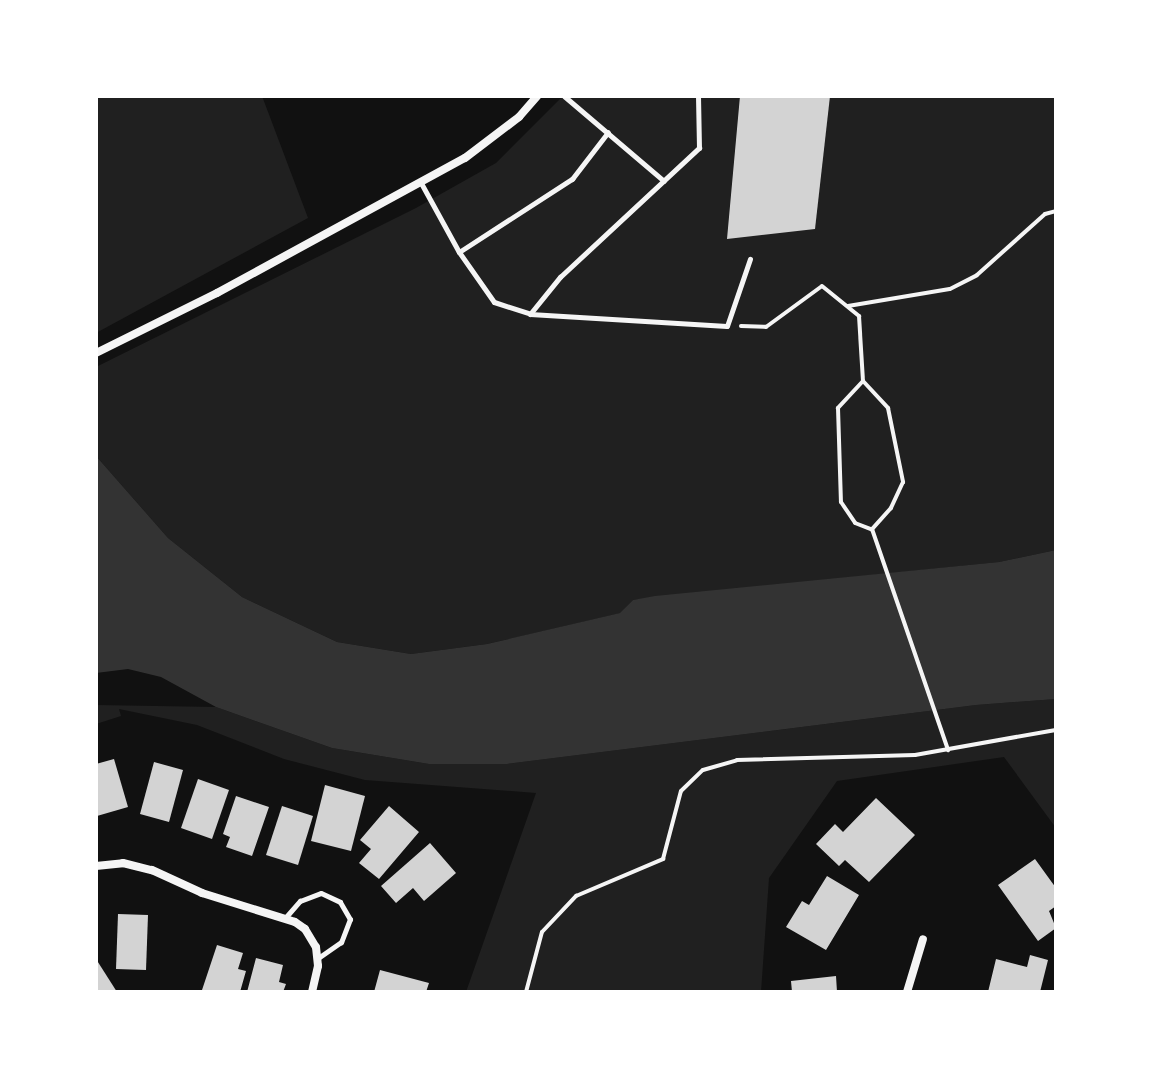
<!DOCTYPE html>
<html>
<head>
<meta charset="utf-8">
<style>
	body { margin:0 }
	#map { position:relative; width:1152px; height:1088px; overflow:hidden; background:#111; font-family:"Noto Serif",serif }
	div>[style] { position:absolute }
	.green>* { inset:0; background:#202020 }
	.water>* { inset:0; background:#333 }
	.building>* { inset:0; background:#d3d3d3 }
	.path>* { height:4px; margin:-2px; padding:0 2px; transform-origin:2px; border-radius:2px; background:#f5f5f5 }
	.service>* { height:5px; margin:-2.5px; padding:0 2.5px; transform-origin:2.5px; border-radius:2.5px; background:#f5f5f5 }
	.minor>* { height:8px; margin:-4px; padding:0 4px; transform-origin:4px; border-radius:4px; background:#f5f5f5 }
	span { translate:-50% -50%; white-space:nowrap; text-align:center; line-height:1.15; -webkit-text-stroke:6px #fff; paint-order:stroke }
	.frame { position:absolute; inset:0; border:98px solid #fff; pointer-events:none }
</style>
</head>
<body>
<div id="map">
	<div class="green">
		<i style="clip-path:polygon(96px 96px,262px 96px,308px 218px,96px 333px)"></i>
		<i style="clip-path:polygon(563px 96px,1056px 96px,1056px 550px,999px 562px,633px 600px,621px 613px,487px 644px,411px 654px,337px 642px,242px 597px,168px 538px,96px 456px,96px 367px,416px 208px,496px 163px)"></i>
		<i style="clip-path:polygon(1056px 699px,1056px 828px,1004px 757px,837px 781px,769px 878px,761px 992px,466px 992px,536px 793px,365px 780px,284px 759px,197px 725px,119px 709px,121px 716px,96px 724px,96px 705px,216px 707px,332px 748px,429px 764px,507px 764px,976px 705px)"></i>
	</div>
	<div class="water">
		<i style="clip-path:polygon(96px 456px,168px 538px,242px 597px,337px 642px,411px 654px,487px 644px,620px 613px,633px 600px,655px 596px,999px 562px,1056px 550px,1056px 699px,976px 705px,507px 764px,429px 764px,332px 748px,216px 707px,161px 677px,128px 669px,96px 673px)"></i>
	</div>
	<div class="building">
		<i style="clip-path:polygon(740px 96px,830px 96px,815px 229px,727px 239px)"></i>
		<i style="clip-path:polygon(114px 759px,128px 807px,97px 816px,96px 764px)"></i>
		<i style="clip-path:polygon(154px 762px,183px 770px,169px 822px,140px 814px)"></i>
		<i style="clip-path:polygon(198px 779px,229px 790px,212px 839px,181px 828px)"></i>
		<i style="clip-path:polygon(325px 785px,365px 796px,351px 851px,311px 841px)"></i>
		<i style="clip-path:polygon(236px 796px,269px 807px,252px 856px,226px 847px,230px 837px,223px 834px)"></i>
		<i style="clip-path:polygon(876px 798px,915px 835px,869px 882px,845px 860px,839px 866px,816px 844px,835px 824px,843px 832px)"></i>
		<i style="clip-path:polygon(282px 806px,313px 816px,298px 865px,266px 855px)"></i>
		<i style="clip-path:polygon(389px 806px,419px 832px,379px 879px,359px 863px,371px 849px,360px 840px)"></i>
		<i style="clip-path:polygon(430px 843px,456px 873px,424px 901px,413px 888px,396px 903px,381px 886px)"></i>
		<i style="clip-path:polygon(1035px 859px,1056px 888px,1056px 906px,1049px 911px,1056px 928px,1038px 941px,998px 885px)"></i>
		<i style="clip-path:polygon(827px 876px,859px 895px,826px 950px,786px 927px,802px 901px,809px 905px)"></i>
		<i style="clip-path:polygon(118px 914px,148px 915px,146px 970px,116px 969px)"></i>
		<i style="clip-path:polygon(217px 945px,243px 953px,238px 969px,246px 971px,240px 992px,202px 990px)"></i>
		<i style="clip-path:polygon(1030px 955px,1048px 960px,1040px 992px,988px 992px,996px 959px,1027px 967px)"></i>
		<i style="clip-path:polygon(256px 958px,283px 965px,279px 982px,286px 984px,283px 992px,247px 992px)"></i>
		<i style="clip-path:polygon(96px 959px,117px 992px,96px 992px)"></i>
		<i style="clip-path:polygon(380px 970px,429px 983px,426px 992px,374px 992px)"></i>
		<i style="clip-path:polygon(836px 976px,837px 992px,792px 992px,791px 981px)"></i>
	</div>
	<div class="path">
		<i style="left:848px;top:306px;width:103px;rotate:-9.5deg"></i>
		<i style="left:950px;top:289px;width:30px;rotate:-27deg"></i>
		<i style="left:977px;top:275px;width:91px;rotate:-41.9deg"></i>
		<i style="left:1045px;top:214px;width:11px;rotate:-15deg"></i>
		<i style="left:741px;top:326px;width:25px;rotate:2deg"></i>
		<i style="left:766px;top:327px;width:69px;rotate:-36.2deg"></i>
		<i style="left:822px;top:286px;width:48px;rotate:39deg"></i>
		<i style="left:859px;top:316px;width:65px;rotate:86.5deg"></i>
		<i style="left:863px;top:381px;width:37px;rotate:47deg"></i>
		<i style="left:888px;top:408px;width:76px;rotate:78.5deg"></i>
		<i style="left:903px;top:482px;width:29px;rotate:115deg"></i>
		<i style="left:891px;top:508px;width:28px;rotate:132deg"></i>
		<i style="left:872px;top:529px;width:234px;rotate:71deg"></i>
		<i style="left:863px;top:381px;width:37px;rotate:133deg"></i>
		<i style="left:838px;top:408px;width:94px;rotate:88.2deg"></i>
		<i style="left:841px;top:502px;width:25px;rotate:56deg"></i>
		<i style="left:855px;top:523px;width:17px;rotate:21deg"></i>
		<i style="left:526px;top:992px;width:62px;rotate:-75.1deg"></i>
		<i style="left:542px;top:932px;width:50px;rotate:-46.6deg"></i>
		<i style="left:576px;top:896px;width:95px;rotate:-23deg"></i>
		<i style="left:663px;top:859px;width:70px;rotate:-75.2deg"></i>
		<i style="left:681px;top:791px;width:30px;rotate:-44deg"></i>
		<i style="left:703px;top:770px;width:35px;rotate:-16deg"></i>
		<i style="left:737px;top:760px;width:178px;rotate:-1.6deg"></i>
		<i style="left:915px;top:755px;width:143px;rotate:-10.1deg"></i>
	</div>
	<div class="service">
		<i style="left:564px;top:96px;width:131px;rotate:40.4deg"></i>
		<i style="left:421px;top:183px;width:79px;rotate:61.2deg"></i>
		<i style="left:459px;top:252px;width:61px;rotate:55deg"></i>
		<i style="left:494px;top:302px;width:38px;rotate:18deg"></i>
		<i style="left:530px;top:314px;width:197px;rotate:3.5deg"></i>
		<i style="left:727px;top:326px;width:71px;rotate:-71.1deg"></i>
		<i style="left:459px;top:252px;width:135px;rotate:-32.9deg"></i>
		<i style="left:572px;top:179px;width:59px;rotate:-52.5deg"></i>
		<i style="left:530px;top:314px;width:48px;rotate:-51deg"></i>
		<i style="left:560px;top:277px;width:190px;rotate:-42.9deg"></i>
		<i style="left:699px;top:148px;width:52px;rotate:-91.1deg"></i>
		<i style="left:285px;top:918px;width:23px;rotate:-49deg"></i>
		<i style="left:300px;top:901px;width:22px;rotate:-21deg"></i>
		<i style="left:321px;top:893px;width:21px;rotate:25deg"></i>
		<i style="left:340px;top:902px;width:20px;rotate:60deg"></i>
		<i style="left:350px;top:919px;width:25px;rotate:111deg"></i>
		<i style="left:341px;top:942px;width:28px;rotate:145deg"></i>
	</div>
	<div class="minor">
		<i style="left:96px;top:353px;width:135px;rotate:-26.4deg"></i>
		<i style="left:217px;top:293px;width:282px;rotate:-28.6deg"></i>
		<i style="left:465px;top:158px;width:68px;rotate:-37.2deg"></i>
		<i style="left:519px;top:117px;width:28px;rotate:-49deg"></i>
		<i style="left:96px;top:866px;width:27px;rotate:-6deg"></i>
		<i style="left:123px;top:863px;width:30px;rotate:14deg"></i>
		<i style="left:152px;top:870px;width:55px;rotate:24.7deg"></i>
		<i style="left:202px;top:893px;width:97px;rotate:17.3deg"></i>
		<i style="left:295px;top:922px;width:12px;rotate:35deg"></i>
		<i style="left:305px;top:929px;width:21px;rotate:59deg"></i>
		<i style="left:316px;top:947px;width:19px;rotate:84deg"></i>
		<i style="left:318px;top:966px;width:27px;rotate:103deg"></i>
		<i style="left:907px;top:992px;width:55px;rotate:-73.2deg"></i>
	</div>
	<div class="frame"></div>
</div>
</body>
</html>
